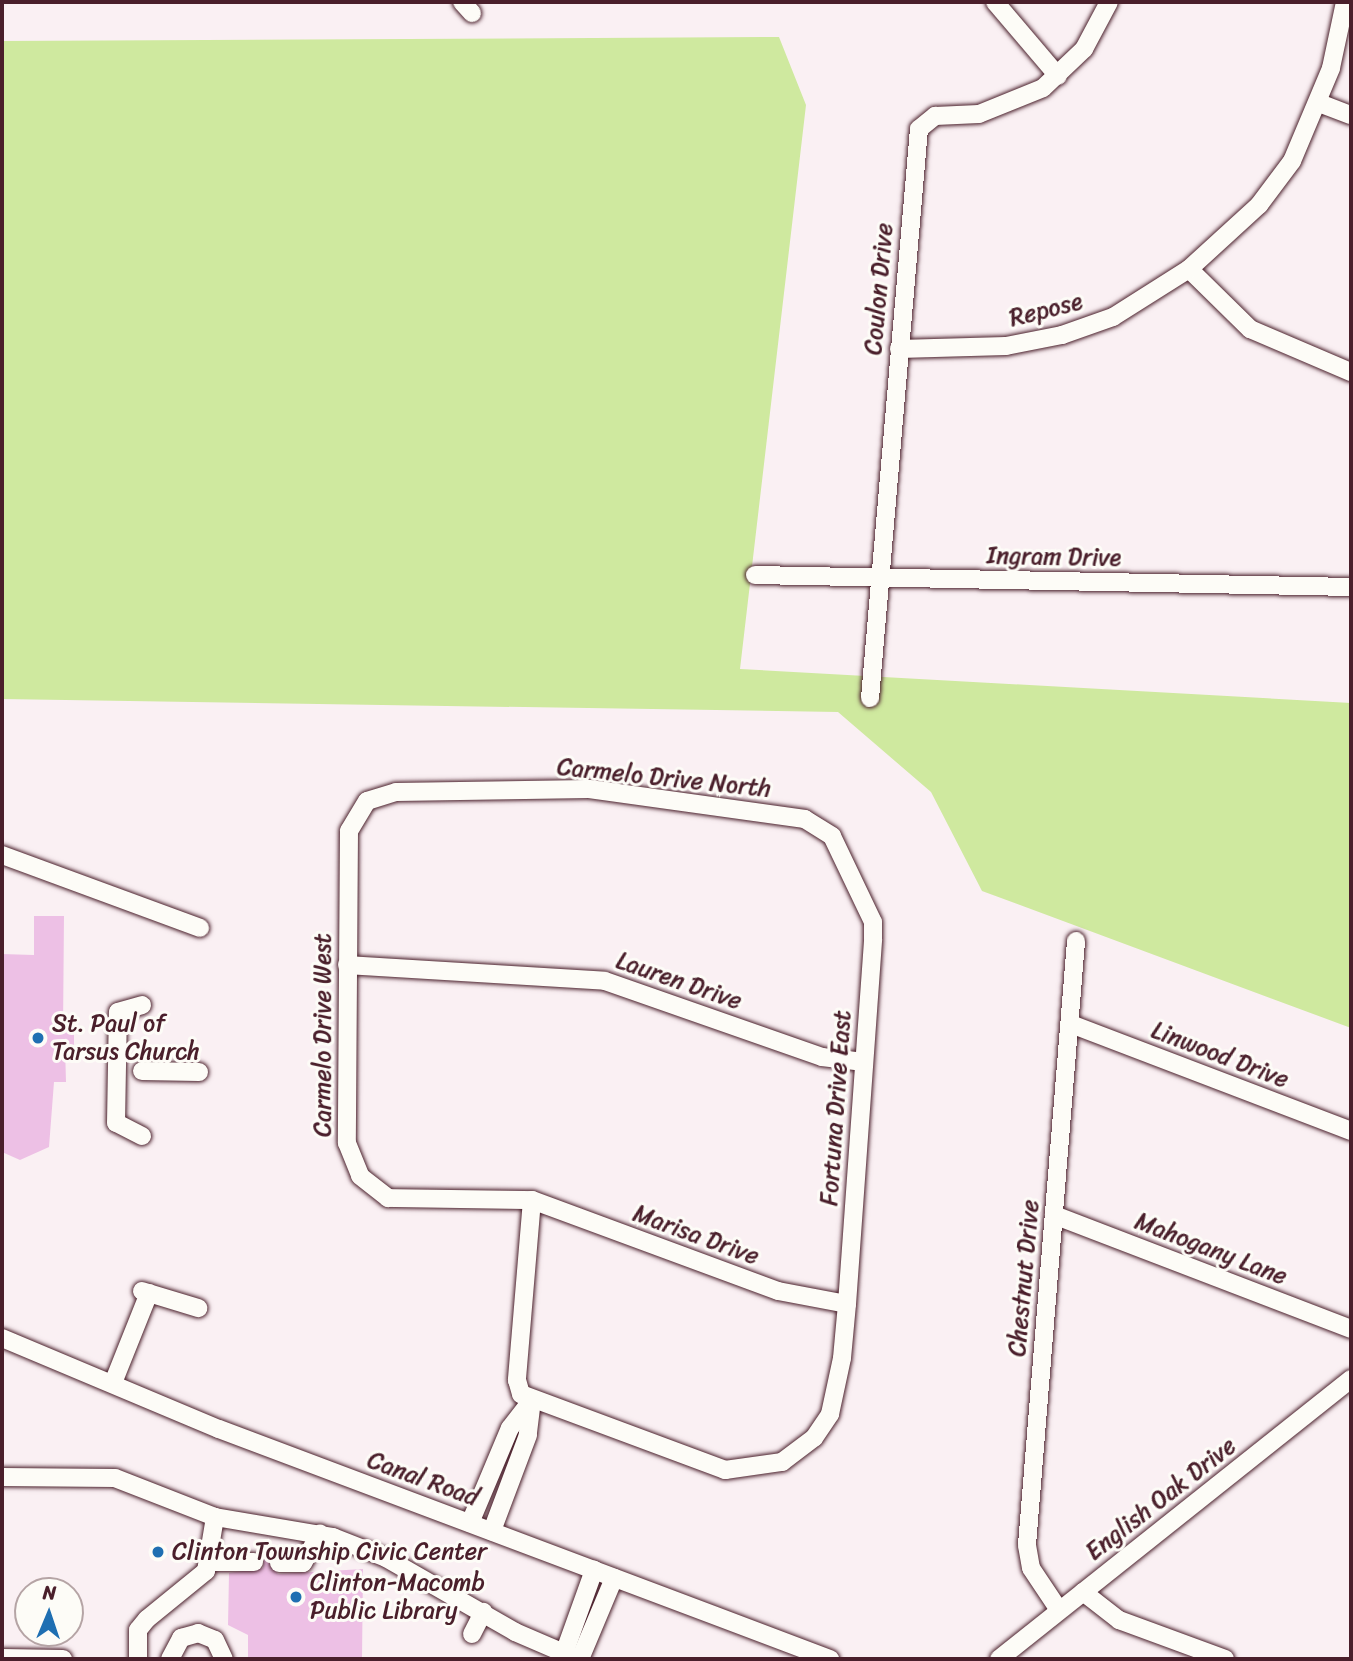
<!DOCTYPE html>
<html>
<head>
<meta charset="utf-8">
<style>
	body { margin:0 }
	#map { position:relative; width:1353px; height:1661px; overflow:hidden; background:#faf0f3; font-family:Sriracha,sans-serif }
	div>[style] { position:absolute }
	.green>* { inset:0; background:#cfe99f }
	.building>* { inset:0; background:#edc0e5 }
	.roads { filter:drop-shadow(0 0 2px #4a1f2b) drop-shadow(0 0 2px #4a1f2b) }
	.minor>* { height:18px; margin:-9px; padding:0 9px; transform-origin:9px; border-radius:9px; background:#fdfcf7 }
	.dots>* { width:19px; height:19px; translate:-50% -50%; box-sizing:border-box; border:4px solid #fdfcf7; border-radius:50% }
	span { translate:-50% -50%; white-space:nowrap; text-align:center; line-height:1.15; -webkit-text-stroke:6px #fdfcf7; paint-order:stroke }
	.street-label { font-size:24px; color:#4a1f2b }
	.poi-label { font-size:24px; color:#4a1f2b }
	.left { translate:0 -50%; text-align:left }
	.frame { position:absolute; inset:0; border:4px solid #4a1f2b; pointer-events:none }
	.north { position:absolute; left:14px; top:1577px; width:70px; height:70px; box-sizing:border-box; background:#fdfcf7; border:2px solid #b5a4a5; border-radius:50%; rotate:2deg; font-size:19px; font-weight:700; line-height:28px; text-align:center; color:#4a1f2b }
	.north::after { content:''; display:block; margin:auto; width:24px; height:32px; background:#1f6fb2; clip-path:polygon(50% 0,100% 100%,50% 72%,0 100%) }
</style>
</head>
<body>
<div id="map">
	<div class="green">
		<i style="clip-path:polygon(779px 37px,806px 105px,740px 669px,1351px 703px,1351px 1028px,982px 891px,931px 792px,838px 712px,2px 699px,2px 41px)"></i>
	</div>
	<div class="building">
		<i style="clip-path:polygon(34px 916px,64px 916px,63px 1031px,74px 1031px,74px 1046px,65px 1046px,66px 1082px,54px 1082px,49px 1147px,20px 1160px,2px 1152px,2px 954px,34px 955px)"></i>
		<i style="clip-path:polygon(254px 1545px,279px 1546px,268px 1562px,278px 1574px,363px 1569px,362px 1659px,248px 1659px,248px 1635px,228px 1625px,229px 1573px,263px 1568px,264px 1557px)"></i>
	</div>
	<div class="roads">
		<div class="minor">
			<i style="left:462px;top:2px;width:15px;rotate:48deg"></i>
			<i style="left:995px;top:2px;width:97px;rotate:49.6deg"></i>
			<i style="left:1319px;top:103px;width:34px;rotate:21deg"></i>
			<i style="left:1189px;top:269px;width:86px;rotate:44.5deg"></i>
			<i style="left:1250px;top:329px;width:110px;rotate:23.1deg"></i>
			<i style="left:899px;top:349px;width:107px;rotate:-1.6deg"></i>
			<i style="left:1006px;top:346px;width:57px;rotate:-11.1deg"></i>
			<i style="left:1062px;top:335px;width:54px;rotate:-19.4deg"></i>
			<i style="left:1113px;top:317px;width:90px;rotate:-32.3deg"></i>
			<i style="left:1189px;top:269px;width:95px;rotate:-42.4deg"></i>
			<i style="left:1259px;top:205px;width:55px;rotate:-53.1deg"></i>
			<i style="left:1292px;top:161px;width:101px;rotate:-67.2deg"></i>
			<i style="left:1331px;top:68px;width:67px;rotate:-78deg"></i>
			<i style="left:755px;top:575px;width:596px;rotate:1.15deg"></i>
			<i style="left:870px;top:698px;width:571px;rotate:-85.08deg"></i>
			<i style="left:919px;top:129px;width:21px;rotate:-39deg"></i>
			<i style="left:935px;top:116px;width:44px;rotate:-2.6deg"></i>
			<i style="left:979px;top:114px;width:69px;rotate:-22.1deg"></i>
			<i style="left:1043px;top:88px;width:57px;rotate:-43.6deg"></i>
			<i style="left:1084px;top:49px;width:53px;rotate:-62deg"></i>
			<i style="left:2px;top:855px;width:211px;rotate:20.2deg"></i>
			<i style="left:347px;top:965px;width:258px;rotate:3.5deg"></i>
			<i style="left:605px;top:981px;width:230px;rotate:19.3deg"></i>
			<i style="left:822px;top:1057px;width:42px;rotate:6.8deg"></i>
			<i style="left:1071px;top:1024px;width:300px;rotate:20.9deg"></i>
			<i style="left:142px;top:1071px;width:57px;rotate:1deg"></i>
			<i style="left:142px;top:1136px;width:29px;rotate:-153deg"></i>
			<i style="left:116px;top:1123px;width:111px;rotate:-89deg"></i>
			<i style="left:118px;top:1012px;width:25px;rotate:-16deg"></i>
			<i style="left:532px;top:1200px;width:181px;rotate:94.8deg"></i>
			<i style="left:517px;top:1380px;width:15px;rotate:74deg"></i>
			<i style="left:521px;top:1394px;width:218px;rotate:20.4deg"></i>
			<i style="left:725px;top:1470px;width:58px;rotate:-8deg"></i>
			<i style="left:782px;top:1462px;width:40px;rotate:-37deg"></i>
			<i style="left:814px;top:1438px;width:29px;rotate:-56deg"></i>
			<i style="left:830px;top:1414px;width:57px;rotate:-77.9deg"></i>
			<i style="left:842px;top:1358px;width:54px;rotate:-84.7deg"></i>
			<i style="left:847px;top:1304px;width:366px;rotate:-85.9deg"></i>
			<i style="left:873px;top:939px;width:17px;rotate:-90deg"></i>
			<i style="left:873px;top:922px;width:95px;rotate:-115.5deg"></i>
			<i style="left:832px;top:836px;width:32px;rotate:-148deg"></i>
			<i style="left:805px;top:819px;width:218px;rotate:-172.1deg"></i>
			<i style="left:589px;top:789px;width:193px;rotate:179.1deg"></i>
			<i style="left:396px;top:792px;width:30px;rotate:163deg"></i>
			<i style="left:367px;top:801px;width:35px;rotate:121deg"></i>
			<i style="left:349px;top:831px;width:312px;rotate:90.4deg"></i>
			<i style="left:347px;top:1143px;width:35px;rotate:68deg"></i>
			<i style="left:360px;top:1176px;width:36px;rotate:38deg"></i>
			<i style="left:388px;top:1198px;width:144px;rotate:0.8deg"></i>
			<i style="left:532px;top:1200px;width:262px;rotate:20.3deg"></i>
			<i style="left:778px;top:1291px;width:70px;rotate:10.7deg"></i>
			<i style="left:1054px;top:1215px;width:318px;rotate:21deg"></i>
			<i style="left:142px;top:1291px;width:59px;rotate:16.9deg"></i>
			<i style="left:2px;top:1338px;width:235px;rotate:22.8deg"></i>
			<i style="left:219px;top:1429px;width:653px;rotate:20.63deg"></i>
			<i style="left:113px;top:1383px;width:97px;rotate:-68.2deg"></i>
			<i style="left:2px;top:1477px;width:113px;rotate:0.5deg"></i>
			<i style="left:115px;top:1478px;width:107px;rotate:21.3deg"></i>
			<i style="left:215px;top:1517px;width:120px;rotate:9.6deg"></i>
			<i style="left:333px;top:1537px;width:57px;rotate:21.6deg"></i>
			<i style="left:386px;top:1558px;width:149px;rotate:29.8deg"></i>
			<i style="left:515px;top:1632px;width:69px;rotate:23.2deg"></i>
			<i style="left:470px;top:1523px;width:103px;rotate:-67.2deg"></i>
			<i style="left:510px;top:1428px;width:36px;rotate:-52deg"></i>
			<i style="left:532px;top:1400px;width:35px;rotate:97deg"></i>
			<i style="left:528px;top:1435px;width:103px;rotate:110.6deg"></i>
			<i style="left:210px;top:1562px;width:44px"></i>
			<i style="left:279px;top:1563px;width:24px"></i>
			<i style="left:303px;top:1563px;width:34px;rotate:-60deg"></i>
			<i style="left:1083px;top:1592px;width:46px;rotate:37.9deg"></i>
			<i style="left:1119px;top:1620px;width:113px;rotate:20.2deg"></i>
			<i style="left:1059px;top:1610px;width:50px;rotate:-123.7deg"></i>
			<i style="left:1031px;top:1568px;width:23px;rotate:-100deg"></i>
			<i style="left:1027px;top:1545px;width:606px;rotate:-85.36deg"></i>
			<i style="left:472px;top:1634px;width:25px;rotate:-63deg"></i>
			<i style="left:2px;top:1658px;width:61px;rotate:0.9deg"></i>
			<i style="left:138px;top:1659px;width:29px;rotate:-90deg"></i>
			<i style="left:138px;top:1630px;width:14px;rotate:-51deg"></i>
			<i style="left:147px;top:1619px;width:76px;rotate:-39.1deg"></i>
			<i style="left:206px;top:1571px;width:55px;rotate:-80.5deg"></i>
			<i style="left:170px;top:1659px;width:24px;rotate:-62deg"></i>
			<i style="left:181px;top:1638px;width:18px;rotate:-16deg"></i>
			<i style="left:198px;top:1633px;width:18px;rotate:22deg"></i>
			<i style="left:215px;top:1640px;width:21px;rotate:65deg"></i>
			<i style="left:562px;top:1659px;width:95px;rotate:-70.2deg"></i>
			<i style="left:580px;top:1659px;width:88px;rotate:-67.2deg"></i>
			<i style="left:999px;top:1659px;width:450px;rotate:-38.5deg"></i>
		</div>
	</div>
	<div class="dots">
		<i style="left:38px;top:1038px;background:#1f6fb2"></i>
		<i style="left:158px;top:1552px;background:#1f6fb2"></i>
		<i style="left:296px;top:1597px;background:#1f6fb2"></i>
	</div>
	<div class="street-label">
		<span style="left:879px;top:289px;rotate:-85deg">Coulon Drive</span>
		<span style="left:1046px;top:310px;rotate:-14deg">Repose</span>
		<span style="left:1054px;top:557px;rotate:1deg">Ingram Drive</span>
		<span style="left:664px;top:778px;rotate:6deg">Carmelo Drive North</span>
		<span style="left:679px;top:981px;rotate:19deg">Lauren Drive</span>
		<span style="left:323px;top:1035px;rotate:-90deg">Carmelo Drive West</span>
		<span style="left:1220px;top:1055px;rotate:21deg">Linwood Drive</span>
		<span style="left:836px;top:1108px;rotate:-86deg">Fortuna Drive East</span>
		<span style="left:696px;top:1235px;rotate:20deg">Marisa Drive</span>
		<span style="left:1211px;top:1249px;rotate:21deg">Mahogany Lane</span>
		<span style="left:1024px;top:1278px;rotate:-85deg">Chestnut Drive</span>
		<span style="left:423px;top:1479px;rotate:20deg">Canal Road</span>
		<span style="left:1161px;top:1499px;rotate:-38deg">English Oak Drive</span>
	</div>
	<div class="poi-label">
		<span class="left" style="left:52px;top:1038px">St. Paul of<br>Tarsus Church</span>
		<span class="left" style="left:172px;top:1552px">Clinton Township Civic Center</span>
		<span class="left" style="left:310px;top:1597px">Clinton-Macomb<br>Public Library</span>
	</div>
	<div class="frame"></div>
	<div class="north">N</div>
</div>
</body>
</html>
